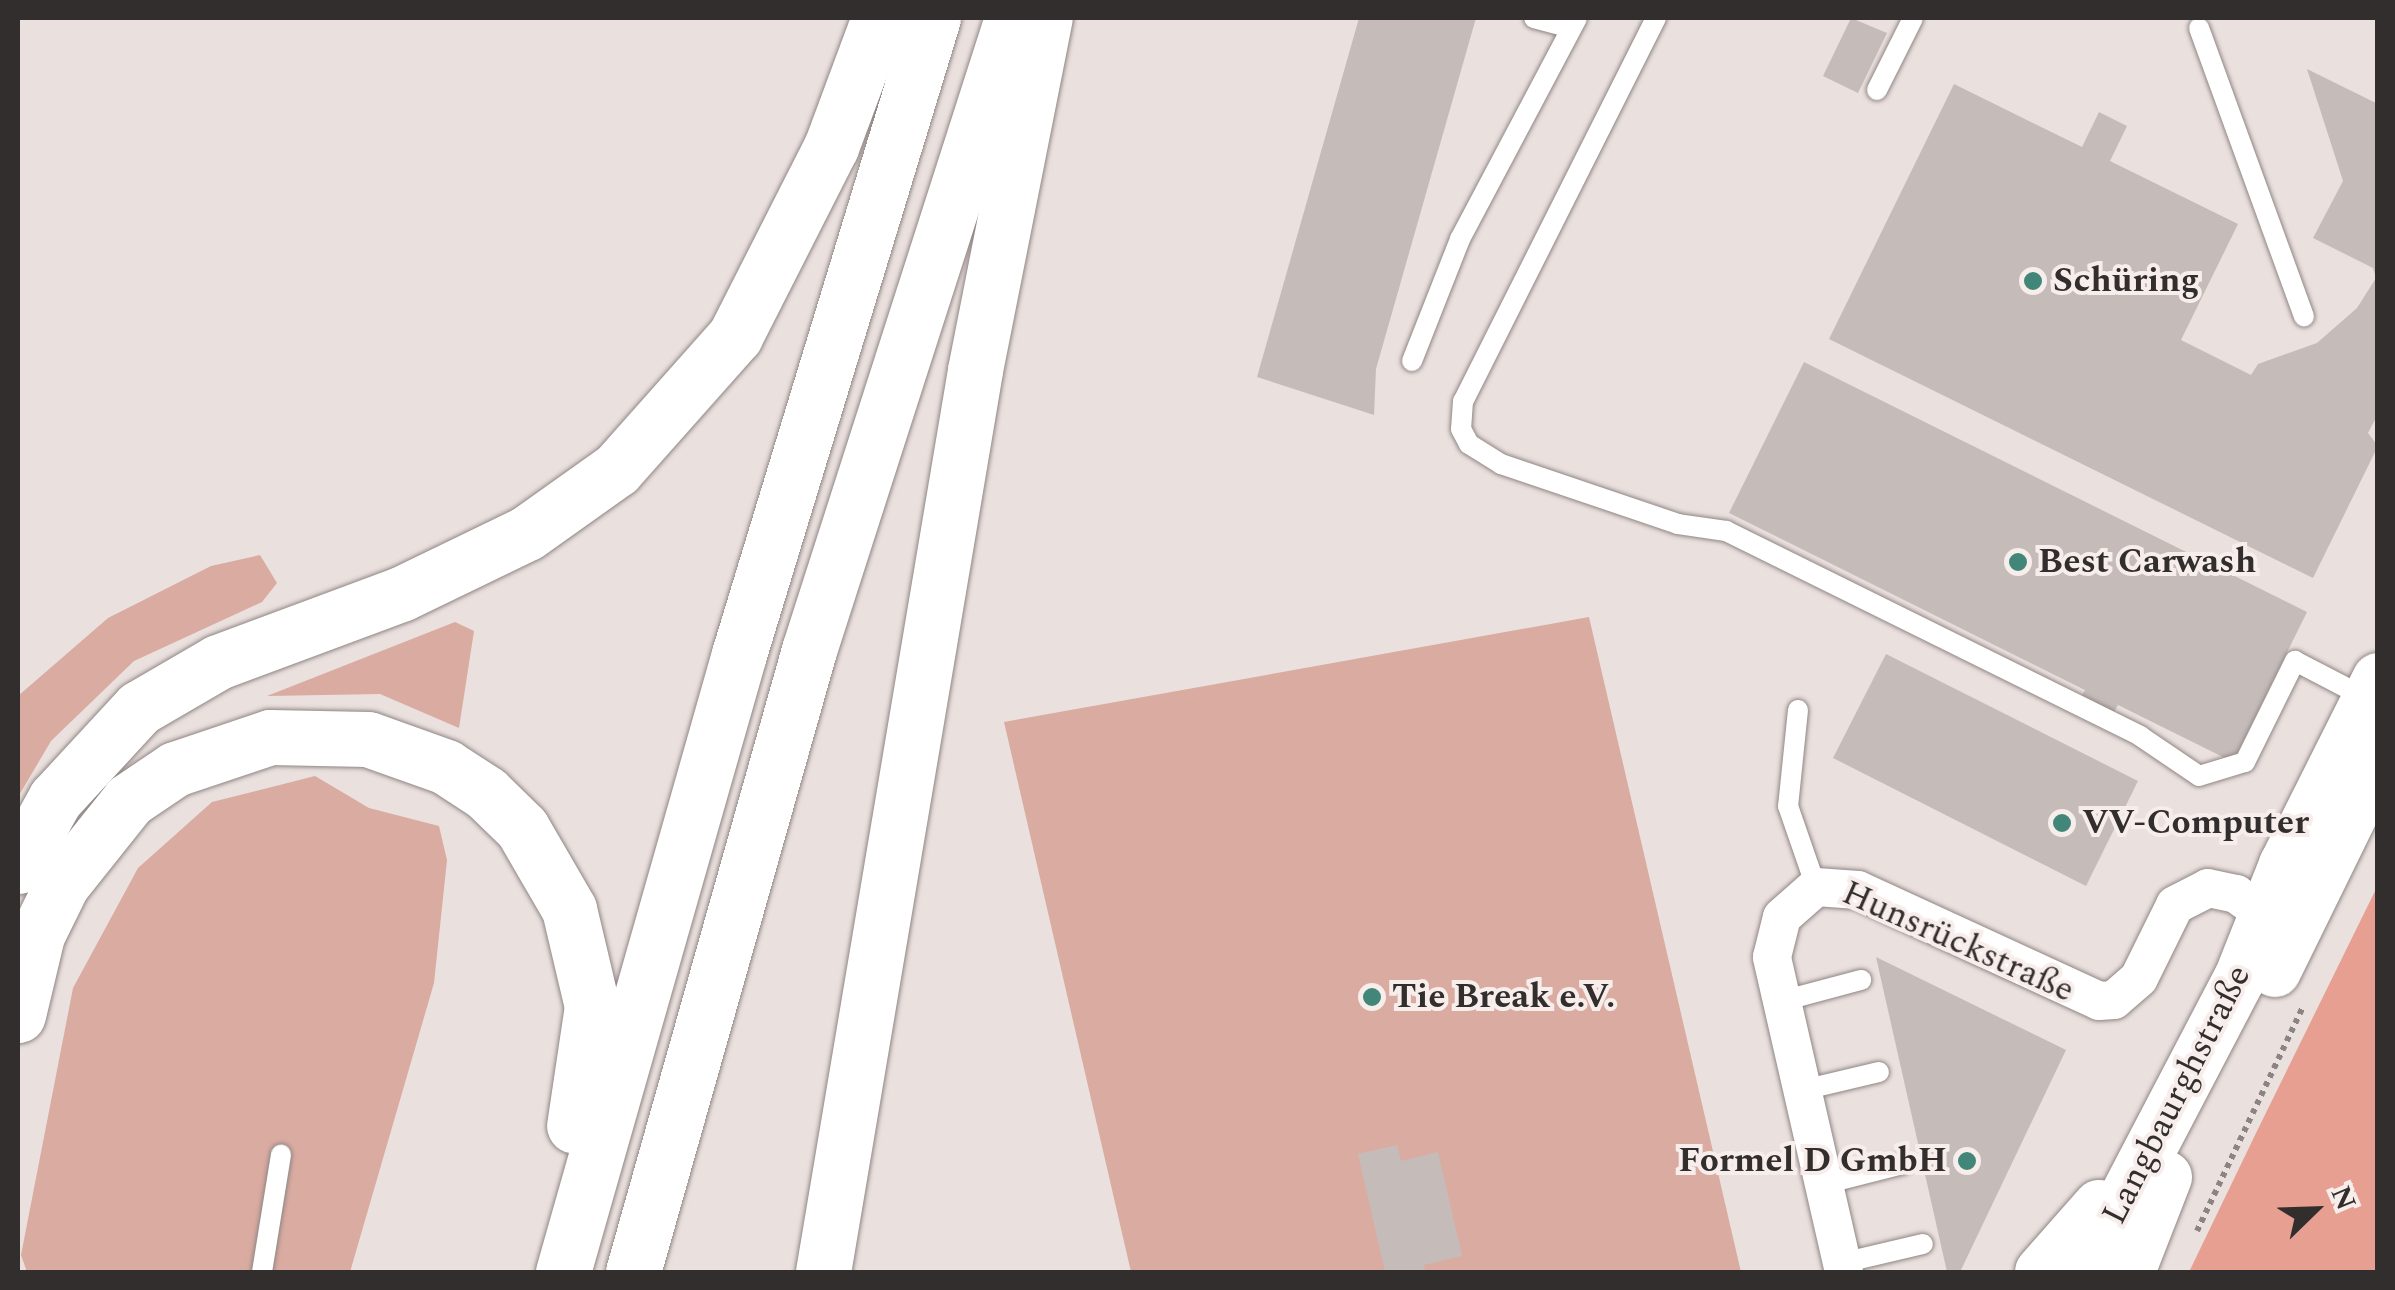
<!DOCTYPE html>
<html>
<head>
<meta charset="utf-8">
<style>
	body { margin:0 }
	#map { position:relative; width:2395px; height:1290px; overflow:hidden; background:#eae0de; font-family:Spectral,serif }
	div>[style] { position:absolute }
	.green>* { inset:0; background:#daaba1 }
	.forest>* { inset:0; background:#e69f91 }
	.building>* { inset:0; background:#c5bcba }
	.path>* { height:6px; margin-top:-3px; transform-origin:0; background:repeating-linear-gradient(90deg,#8a8483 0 5px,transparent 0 10px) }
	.roads { filter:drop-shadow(0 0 2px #8f8684) drop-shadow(0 0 2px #8f8684) }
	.lane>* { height:20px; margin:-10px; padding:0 10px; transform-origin:10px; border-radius:10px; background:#fff }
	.street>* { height:38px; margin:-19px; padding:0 19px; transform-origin:19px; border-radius:19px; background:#fff }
	.secondary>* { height:52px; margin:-26px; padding:0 26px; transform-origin:26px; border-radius:26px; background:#fff }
	.highway>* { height:55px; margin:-27.5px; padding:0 27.5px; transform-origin:27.5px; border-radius:27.5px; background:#fff }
	.dots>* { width:28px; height:28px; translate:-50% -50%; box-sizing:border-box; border:5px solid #f7edeb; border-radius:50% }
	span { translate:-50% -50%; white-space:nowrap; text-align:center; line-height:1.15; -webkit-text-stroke:8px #f7edeb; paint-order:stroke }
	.poi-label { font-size:35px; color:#322e2e; font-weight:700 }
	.left { translate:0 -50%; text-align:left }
	.right { translate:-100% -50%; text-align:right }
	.street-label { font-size:35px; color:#322e2e }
	.frame { position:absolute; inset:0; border:20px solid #322e2e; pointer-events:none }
	.north { position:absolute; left:2265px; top:1160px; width:100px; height:100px; -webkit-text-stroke:8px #f7edeb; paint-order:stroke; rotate:67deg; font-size:28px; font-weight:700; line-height:40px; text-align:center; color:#322e2e }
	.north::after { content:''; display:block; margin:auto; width:35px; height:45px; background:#322e2e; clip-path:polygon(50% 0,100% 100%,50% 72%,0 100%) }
</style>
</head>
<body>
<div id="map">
	<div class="green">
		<i style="clip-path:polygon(260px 555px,277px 583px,262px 602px,134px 661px,51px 741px,18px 797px,18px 696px,108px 618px,211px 566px)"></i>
		<i style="clip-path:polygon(1589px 617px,1741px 1272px,1131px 1272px,1004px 722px)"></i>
		<i style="clip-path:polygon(455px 622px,474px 631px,459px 728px,380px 694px,267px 696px)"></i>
		<i style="clip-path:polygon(315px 776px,369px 808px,439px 826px,447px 860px,434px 983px,350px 1272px,27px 1272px,21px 1255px,73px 988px,138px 868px,212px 802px)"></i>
	</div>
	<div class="forest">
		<i style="clip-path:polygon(2377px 887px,2377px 1272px,2189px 1272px,2257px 1131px)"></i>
	</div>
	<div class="building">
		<i style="clip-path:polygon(1359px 18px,1476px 18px,1376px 369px,1374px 415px,1257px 377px)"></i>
		<i style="clip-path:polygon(1851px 18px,1887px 33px,1858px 93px,1823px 76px)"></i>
		<i style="clip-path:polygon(2307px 69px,2378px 104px,2378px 414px,2368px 433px,2378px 446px,2313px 578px,1829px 339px,1954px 84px,2082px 147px,2099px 112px,2127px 126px,2110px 161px,2238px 224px,2181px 340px,2251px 375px,2258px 364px,2317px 343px,2357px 308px,2376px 278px,2373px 268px,2313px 238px,2343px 181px)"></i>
		<i style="clip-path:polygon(1804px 362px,2307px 612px,2233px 762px,2118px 705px,2114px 712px,2082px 695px,2085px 690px,1729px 513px)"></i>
		<i style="clip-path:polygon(1886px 654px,2138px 781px,2086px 886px,1833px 758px)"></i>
		<i style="clip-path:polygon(1876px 957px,2066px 1050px,1960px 1272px,1947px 1272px)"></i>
		<i style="clip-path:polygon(1397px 1145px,1401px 1161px,1438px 1152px,1462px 1256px,1424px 1265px,1425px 1272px,1385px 1272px,1358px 1154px)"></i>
	</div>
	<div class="path">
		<i style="left:2197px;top:1231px;width:248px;rotate:-64.7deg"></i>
	</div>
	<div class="roads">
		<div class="lane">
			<i style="left:1534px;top:18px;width:38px;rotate:15deg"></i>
			<i style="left:1656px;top:18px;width:429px;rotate:116.7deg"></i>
			<i style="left:1463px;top:401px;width:28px;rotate:94deg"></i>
			<i style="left:1461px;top:429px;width:17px;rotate:62deg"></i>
			<i style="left:1469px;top:444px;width:38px;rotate:32deg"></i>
			<i style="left:1501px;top:464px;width:187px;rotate:18.7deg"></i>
			<i style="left:1678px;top:524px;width:49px;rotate:8.3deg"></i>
			<i style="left:1726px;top:531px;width:462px;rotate:26.3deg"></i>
			<i style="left:2140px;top:736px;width:71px;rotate:34.1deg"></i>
			<i style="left:2199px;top:776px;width:48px;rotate:-16.9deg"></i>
			<i style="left:2245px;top:762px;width:113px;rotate:-63.7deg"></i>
			<i style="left:2295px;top:661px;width:80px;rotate:27.5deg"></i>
			<i style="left:2199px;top:28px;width:307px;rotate:70deg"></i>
			<i style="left:1877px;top:90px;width:80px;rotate:-63.4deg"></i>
			<i style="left:1412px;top:361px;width:131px;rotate:-68.5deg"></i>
			<i style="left:1460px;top:239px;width:250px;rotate:-62.1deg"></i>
			<i style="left:1798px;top:710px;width:97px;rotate:95.9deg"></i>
			<i style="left:1788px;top:806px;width:86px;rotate:70.9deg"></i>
			<i style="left:1782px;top:1001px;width:82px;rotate:-14.9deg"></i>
			<i style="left:1803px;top:1090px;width:78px;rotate:-13.3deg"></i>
			<i style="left:1824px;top:1184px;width:81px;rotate:-14.2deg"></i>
			<i style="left:1842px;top:1263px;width:83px;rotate:-13.2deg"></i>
			<i style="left:262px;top:1272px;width:119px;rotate:-80.8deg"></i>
		</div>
		<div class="street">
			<i style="left:1844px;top:1272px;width:323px;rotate:-102.9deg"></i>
			<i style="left:1772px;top:957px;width:41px;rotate:-76deg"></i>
			<i style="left:1782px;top:917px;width:45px;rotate:-41.4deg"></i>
			<i style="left:1816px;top:887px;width:42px;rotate:4.1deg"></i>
			<i style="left:1858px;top:890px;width:265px;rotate:24.7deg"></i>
			<i style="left:2099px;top:1001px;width:15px;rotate:-4deg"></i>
			<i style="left:2114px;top:1000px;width:33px;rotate:-41deg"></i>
			<i style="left:2139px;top:978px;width:81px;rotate:-63.7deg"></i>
			<i style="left:2175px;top:905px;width:37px;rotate:-27deg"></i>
			<i style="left:2208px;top:888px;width:29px;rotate:12deg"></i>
			<i style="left:2236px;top:894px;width:37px;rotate:36deg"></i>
			<i style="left:2266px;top:916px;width:21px;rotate:71deg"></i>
		</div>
		<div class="secondary">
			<i style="left:2275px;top:971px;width:234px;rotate:-63.9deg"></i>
			<i style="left:2041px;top:1272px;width:88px;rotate:-48.7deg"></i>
			<i style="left:2086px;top:1272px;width:332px;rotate:-62.4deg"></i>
			<i style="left:2240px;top:978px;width:122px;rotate:-68.3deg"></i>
			<i style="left:2285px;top:865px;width:208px;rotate:-63.4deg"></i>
			<i style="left:2129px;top:1272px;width:102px;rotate:-68.7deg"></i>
		</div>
		<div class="highway">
			<i style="left:18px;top:866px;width:77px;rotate:-61.1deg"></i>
			<i style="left:55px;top:799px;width:124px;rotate:-47.3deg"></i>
			<i style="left:139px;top:708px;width:91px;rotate:-30.2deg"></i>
			<i style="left:218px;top:662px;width:195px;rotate:-20.4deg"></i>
			<i style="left:401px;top:594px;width:140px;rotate:-25.8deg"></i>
			<i style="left:527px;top:533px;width:110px;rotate:-35.4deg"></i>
			<i style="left:617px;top:469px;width:178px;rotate:-48.4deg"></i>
			<i style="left:735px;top:336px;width:212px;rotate:-63.1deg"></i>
			<i style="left:831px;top:147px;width:138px;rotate:-69.6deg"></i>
			<i style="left:18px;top:1015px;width:82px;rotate:-76.6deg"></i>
			<i style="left:37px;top:935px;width:57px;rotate:-63.9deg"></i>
			<i style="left:62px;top:884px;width:107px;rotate:-51.4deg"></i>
			<i style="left:129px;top:800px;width:55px;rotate:-34deg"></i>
			<i style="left:175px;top:769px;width:100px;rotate:-18.6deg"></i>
			<i style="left:270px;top:737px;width:98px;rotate:1.2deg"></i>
			<i style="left:368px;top:739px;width:83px;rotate:19.7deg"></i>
			<i style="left:446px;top:767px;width:48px;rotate:33deg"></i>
			<i style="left:486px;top:793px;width:50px;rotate:44.2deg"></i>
			<i style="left:522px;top:828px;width:94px;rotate:59.9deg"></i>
			<i style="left:569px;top:909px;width:100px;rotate:76.7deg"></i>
			<i style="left:592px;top:1006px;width:121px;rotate:98.5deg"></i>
			<i style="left:563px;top:1272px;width:643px;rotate:-74.1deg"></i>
			<i style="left:739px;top:654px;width:665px;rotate:-73.04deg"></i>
			<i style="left:633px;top:1272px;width:646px;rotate:-74.2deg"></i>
			<i style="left:809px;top:650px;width:664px;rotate:-72.19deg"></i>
			<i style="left:823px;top:1272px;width:915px;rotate:-80.43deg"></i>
			<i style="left:975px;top:370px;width:359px;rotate:-78.8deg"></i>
		</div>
	</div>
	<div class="dots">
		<i style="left:2033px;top:281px;background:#42867a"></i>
		<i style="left:2018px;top:562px;background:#42867a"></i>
		<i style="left:2062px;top:823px;background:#42867a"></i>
		<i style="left:1372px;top:997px;background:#42867a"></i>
		<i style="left:1967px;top:1161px;background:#42867a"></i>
	</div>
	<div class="poi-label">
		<span class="left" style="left:2053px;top:281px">Schüring</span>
		<span class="left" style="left:2038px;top:562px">Best Carwash</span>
		<span class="left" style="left:2082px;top:823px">VV-Computer</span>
		<span class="left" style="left:1392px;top:997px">Tie Break e.V.</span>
		<span class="right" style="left:1947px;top:1161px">Formel D GmbH</span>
	</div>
	<div class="street-label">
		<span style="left:1958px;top:942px;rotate:24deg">Hunsrückstraße</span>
		<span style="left:2177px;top:1095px;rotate:-63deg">Langbaurghstraße</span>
	</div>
	<div class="frame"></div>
	<div class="north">N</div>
</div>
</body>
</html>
